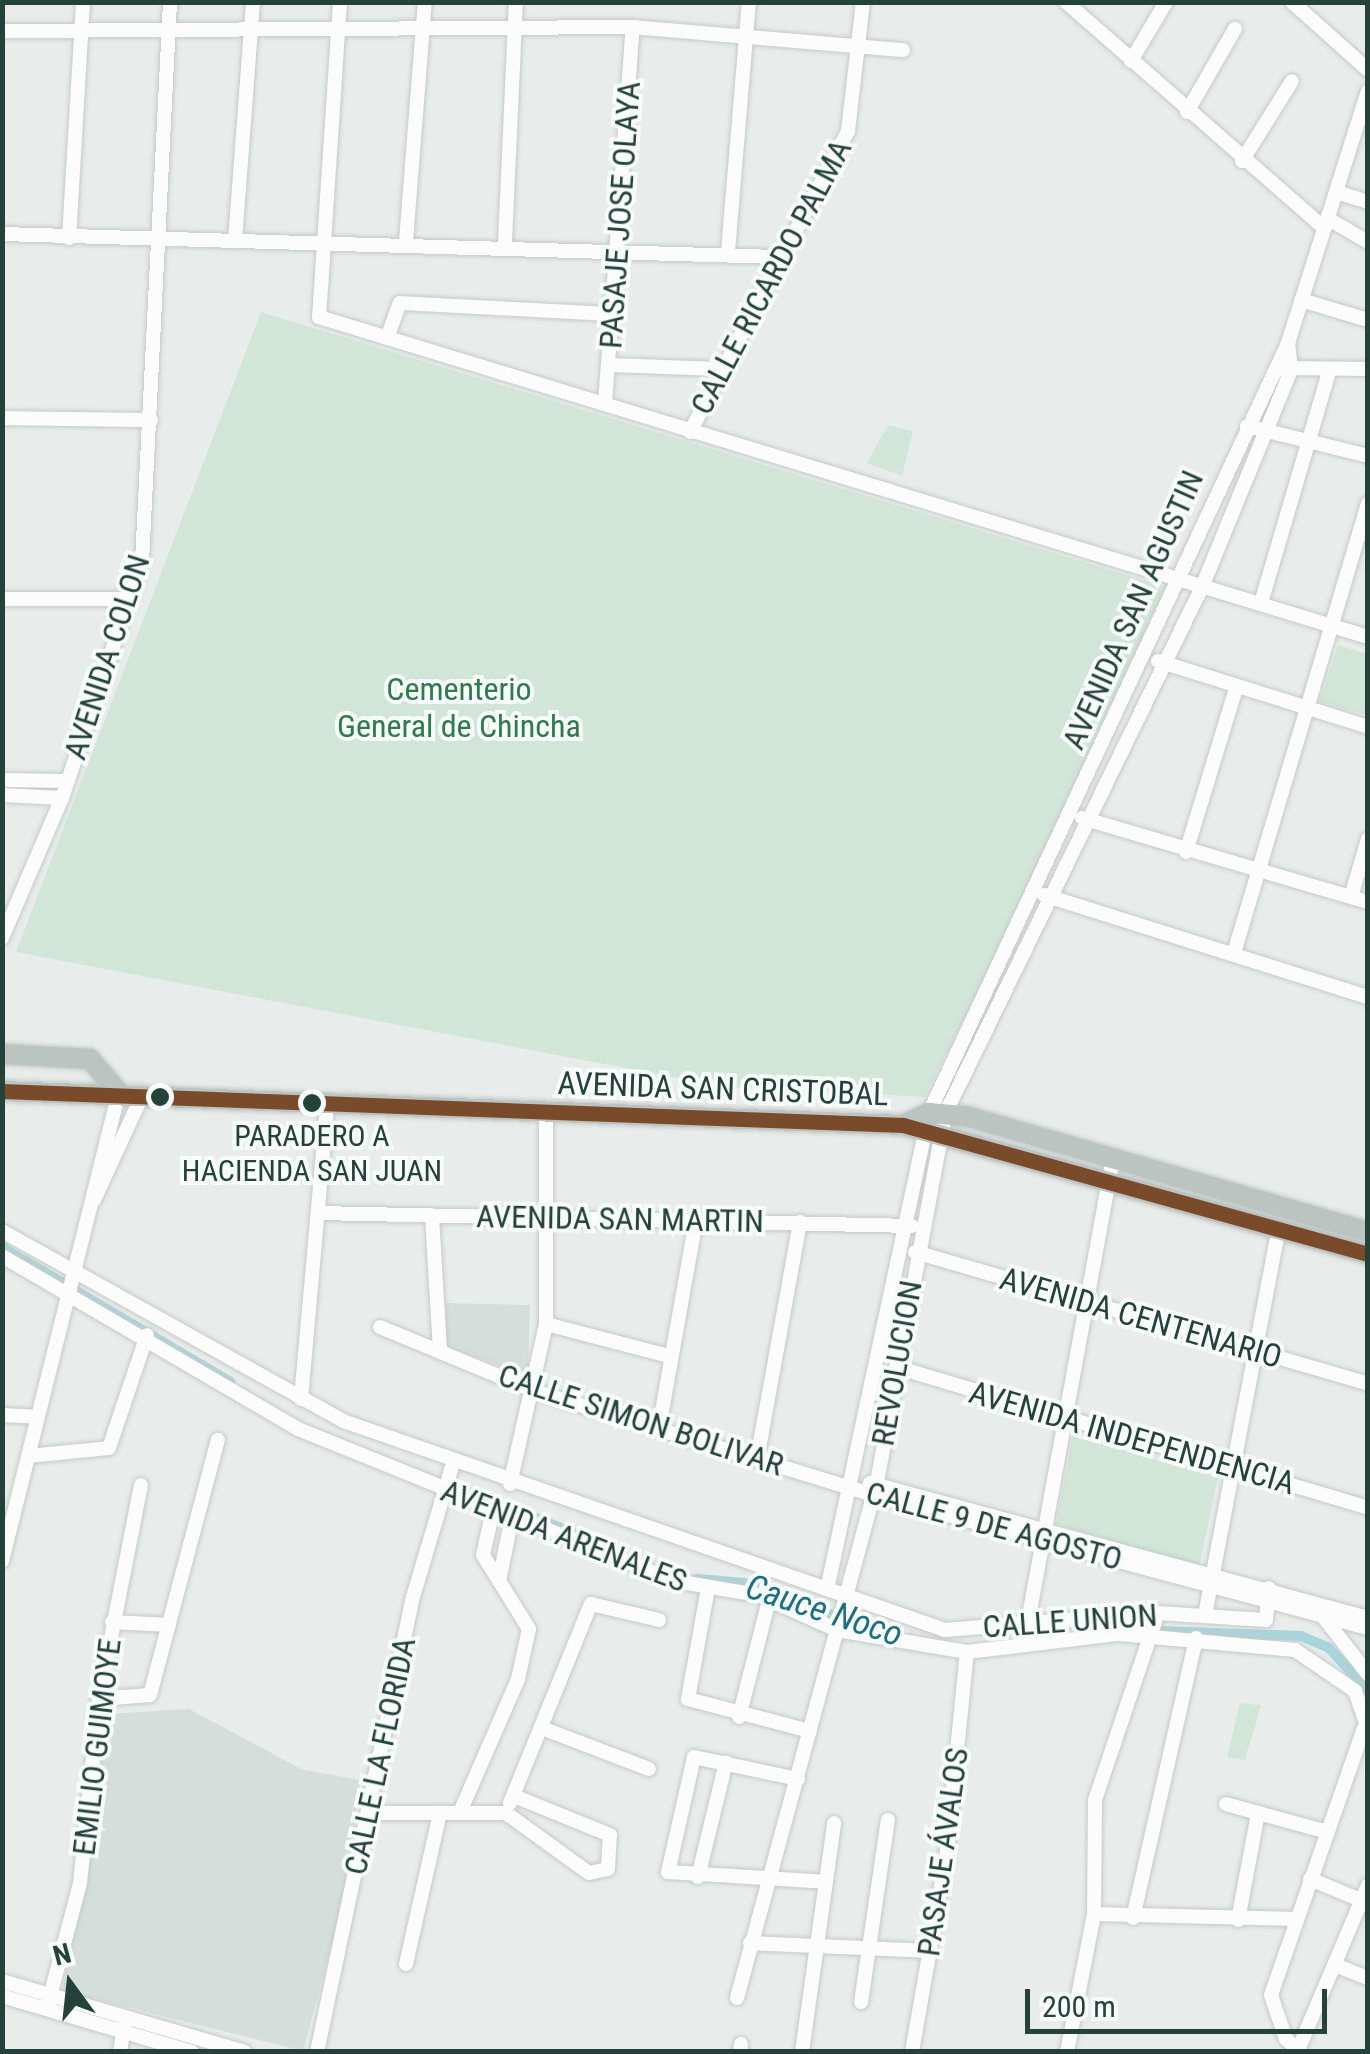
<!DOCTYPE html>
<html>
<head>
<meta charset="utf-8">
<style>
	body { margin:0 }
	#map { position:relative; width:1370px; height:2054px; overflow:hidden; background:#e8edeb; font-family:"Roboto Condensed",sans-serif }
	div>[style] { position:absolute }
	.built>* { inset:0; background:#d6dedb }
	.green>* { inset:0; background:#d1e6d8 }
	.canal>* { height:10px; margin:-5px; padding:0 5px; transform-origin:5px; border-radius:5px; background:#a9d4db }
	.roads { filter:drop-shadow(0 0 2px #c5cac8) drop-shadow(0 0 2px #c5cac8) }
	.minor>* { height:14px; margin:-7px; padding:0 7px; transform-origin:7px; border-radius:7px; background:#fcfcfc }
	.highway>* { height:20px; margin:-10px; padding:0 10px; transform-origin:10px; border-radius:10px; background:#bcc4c2 }
	.bus-1>* { height:15px; margin:-7.5px; padding:0 7.5px; transform-origin:7.5px; border-radius:7.5px; background:#7a4b2a }
	.dots>* { width:28px; height:28px; translate:-50% -50%; box-sizing:border-box; border:5px solid #f7fbf9; border-radius:50% }
	span { translate:-50% -50%; white-space:nowrap; text-align:center; line-height:1.15; -webkit-text-stroke:8px #f7fbf9; paint-order:stroke }
	.bus-label { font-size:30px; color:#24423a }
	.street-label { font-size:32px; color:#24423a }
	.park-label { font-size:32px; color:#2d7a4b }
	.water-label { font-size:35px; color:#1c6f80; font-style:italic }
	.frame { position:absolute; inset:0; border:5px solid #24423a; pointer-events:none }
	.north { position:absolute; left:20px; top:1934px; width:100px; height:100px; -webkit-text-stroke:8px #f7fbf9; paint-order:stroke; rotate:345deg; font-size:28px; font-weight:700; line-height:40px; text-align:center; color:#24423a }
	.north::after { content:''; display:block; margin:auto; width:35px; height:45px; background:#24423a; clip-path:polygon(50% 0,100% 100%,50% 72%,0 100%) }
	.scale { position:absolute; left:1025px; top:1989px; width:302px; height:45px; box-sizing:border-box; border:5px solid #24423a; border-top:0; padding-left:12px; font-size:30px; line-height:35px; white-space:nowrap; color:#24423a; -webkit-text-stroke:8px #f7fbf9; paint-order:stroke }
</style>
</head>
<body>
<div id="map">
	<div class="built">
		<i style="clip-path:polygon(446px 1303px,530px 1305px,528px 1376px,445px 1346px)"></i>
		<i style="clip-path:polygon(189px 1709px,303px 1770px,361px 1780px,341px 1912px,303px 2051px,62px 1991px,88px 1878px,106px 1714px)"></i>
	</div>
	<div class="green">
		<i style="clip-path:polygon(261px 312px,1176px 590px,925px 1097px,725px 1087px,16px 952px)"></i>
		<i style="clip-path:polygon(888px 425px,913px 431px,902px 476px,867px 463px)"></i>
		<i style="clip-path:polygon(1338px 645px,1367px 654px,1367px 715px,1319px 702px)"></i>
		<i style="clip-path:polygon(1073px 1436px,1218px 1477px,1199px 1567px,1056px 1524px)"></i>
		<i style="clip-path:polygon(1240px 1703px,1261px 1705px,1245px 1760px,1227px 1757px)"></i>
	</div>
	<div class="canal">
		<i style="left:2px;top:1247px;width:265px;rotate:30.6deg"></i>
		<i style="left:506px;top:1506px;width:88px;rotate:21.9deg"></i>
		<i style="left:697px;top:1579px;width:47px;rotate:4.9deg"></i>
		<i style="left:744px;top:1583px;width:140px;rotate:20deg"></i>
		<i style="left:1131px;top:1630px;width:170px;rotate:2deg"></i>
		<i style="left:1301px;top:1636px;width:30px;rotate:23deg"></i>
		<i style="left:1329px;top:1648px;width:58px;rotate:47.8deg"></i>
	</div>
	<div class="roads">
		<div class="minor">
			<i style="left:340px;top:2px;width:316px;rotate:93.8deg"></i>
			<i style="left:319px;top:317px;width:1097px;rotate:16.96deg"></i>
			<i style="left:1066px;top:2px;width:343px;rotate:41.2deg"></i>
			<i style="left:1292px;top:2px;width:102px;rotate:41.8deg"></i>
			<i style="left:2px;top:31px;width:631px;rotate:-0.36deg"></i>
			<i style="left:633px;top:27px;width:271px;rotate:4.9deg"></i>
			<i style="left:1131px;top:61px;width:69px;rotate:-59.3deg"></i>
			<i style="left:1187px;top:112px;width:96px;rotate:-60deg"></i>
			<i style="left:1242px;top:161px;width:94px;rotate:-58deg"></i>
			<i style="left:1336px;top:192px;width:34px;rotate:17deg"></i>
			<i style="left:1327px;top:218px;width:48px;rotate:30.3deg"></i>
			<i style="left:2px;top:234px;width:776px;rotate:1.7deg"></i>
			<i style="left:69px;top:238px;width:236px;rotate:-86.6deg"></i>
			<i style="left:235px;top:241px;width:240px;rotate:-85.7deg"></i>
			<i style="left:406px;top:241px;width:240px;rotate:-85.5deg"></i>
			<i style="left:505px;top:242px;width:240px;rotate:-87.4deg"></i>
			<i style="left:728px;top:251px;width:250px;rotate:-85.2deg"></i>
			<i style="left:1301px;top:300px;width:70px;rotate:16.6deg"></i>
			<i style="left:387px;top:338px;width:37px;rotate:-70deg"></i>
			<i style="left:400px;top:303px;width:212px;rotate:3deg"></i>
			<i style="left:610px;top:365px;width:110px;rotate:2.1deg"></i>
			<i style="left:1284px;top:368px;width:84px;rotate:0.7deg"></i>
			<i style="left:605px;top:404px;width:378px;rotate:-85.8deg"></i>
			<i style="left:2px;top:418px;width:149px;rotate:0.8deg"></i>
			<i style="left:1247px;top:426px;width:125px;rotate:13.9deg"></i>
			<i style="left:690px;top:432px;width:340px;rotate:-62.3deg"></i>
			<i style="left:848px;top:131px;width:130px;rotate:-83.4deg"></i>
			<i style="left:2px;top:599px;width:126px"></i>
			<i style="left:1261px;top:603px;width:241px;rotate:-73.6deg"></i>
			<i style="left:1158px;top:661px;width:220px;rotate:17.4deg"></i>
			<i style="left:2px;top:780px;width:66px;rotate:0.9deg"></i>
			<i style="left:2px;top:795px;width:60px;rotate:2.9deg"></i>
			<i style="left:1082px;top:818px;width:298px;rotate:16.4deg"></i>
			<i style="left:1186px;top:852px;width:171px;rotate:-73deg"></i>
			<i style="left:1044px;top:895px;width:340px;rotate:17.5deg"></i>
			<i style="left:1351px;top:897px;width:60px;rotate:-73.7deg"></i>
			<i style="left:2px;top:938px;width:152px;rotate:-66.8deg"></i>
			<i style="left:62px;top:798px;width:250px;rotate:-71.3deg"></i>
			<i style="left:142px;top:561px;width:560px;rotate:-87.13deg"></i>
			<i style="left:1234px;top:953px;width:469px;rotate:-73.4deg"></i>
			<i style="left:94px;top:1200px;width:110px;rotate:-65.3deg"></i>
			<i style="left:318px;top:1213px;width:594px;rotate:1.25deg"></i>
			<i style="left:432px;top:1216px;width:134px;rotate:86.6deg"></i>
			<i style="left:2px;top:1231px;width:390px;rotate:29.1deg"></i>
			<i style="left:343px;top:1421px;width:637px;rotate:19.15deg"></i>
			<i style="left:945px;top:1630px;width:214px;rotate:-4.6deg"></i>
			<i style="left:1158px;top:1613px;width:108px;rotate:3.7deg"></i>
			<i style="left:1266px;top:1620px;width:32px;rotate:-85deg"></i>
			<i style="left:915px;top:1252px;width:472px;rotate:16.2deg"></i>
			<i style="left:2px;top:1256px;width:343px;rotate:30.3deg"></i>
			<i style="left:298px;top:1429px;width:406px;rotate:22deg"></i>
			<i style="left:675px;top:1581px;width:85px;rotate:9.5deg"></i>
			<i style="left:759px;top:1595px;width:85px;rotate:24.2deg"></i>
			<i style="left:837px;top:1630px;width:132px;rotate:9.6deg"></i>
			<i style="left:967px;top:1652px;width:153px;rotate:-6.8deg"></i>
			<i style="left:1119px;top:1634px;width:177px;rotate:5.2deg"></i>
			<i style="left:1295px;top:1650px;width:73px;rotate:34.3deg"></i>
			<i style="left:1355px;top:1691px;width:40px;rotate:71.1deg"></i>
			<i style="left:546px;top:1324px;width:127px;rotate:14.6deg"></i>
			<i style="left:380px;top:1327px;width:170px;rotate:22.5deg"></i>
			<i style="left:537px;top:1392px;width:352px;rotate:17deg"></i>
			<i style="left:874px;top:1495px;width:512px;rotate:15.07deg"></i>
			<i style="left:896px;top:1367px;width:493px;rotate:16.6deg"></i>
			<i style="left:301px;top:1399px;width:293px;rotate:-84.9deg"></i>
			<i style="left:2px;top:1415px;width:35px;rotate:3deg"></i>
			<i style="left:659px;top:1428px;width:211px;rotate:-79.9deg"></i>
			<i style="left:28px;top:1456px;width:81px;rotate:-5.6deg"></i>
			<i style="left:109px;top:1448px;width:119px;rotate:-71.4deg"></i>
			<i style="left:757px;top:1459px;width:241px;rotate:-79.7deg"></i>
			<i style="left:870px;top:1483px;width:516px;rotate:15.17deg"></i>
			<i style="left:510px;top:1484px;width:164px;rotate:-77.3deg"></i>
			<i style="left:546px;top:1324px;width:212px;rotate:-90deg"></i>
			<i style="left:2px;top:1561px;width:482px;rotate:-76deg"></i>
			<i style="left:499px;top:1581px;width:65px;rotate:-78.5deg"></i>
			<i style="left:828px;top:1585px;width:483px;rotate:-77.9deg"></i>
			<i style="left:929px;top:1113px;width:850px;rotate:-65deg"></i>
			<i style="left:1288px;top:343px;width:264px;rotate:-72.4deg"></i>
			<i style="left:708px;top:1588px;width:113px;rotate:100.2deg"></i>
			<i style="left:688px;top:1699px;width:126px;rotate:14.7deg"></i>
			<i style="left:1318px;top:1610px;width:81px;rotate:52deg"></i>
			<i style="left:1205px;top:1615px;width:390px;rotate:-79.2deg"></i>
			<i style="left:112px;top:1622px;width:57px;rotate:3deg"></i>
			<i style="left:1027px;top:1627px;width:478px;rotate:-79.6deg"></i>
			<i style="left:99px;top:1699px;width:51px;rotate:-4.5deg"></i>
			<i style="left:150px;top:1695px;width:264px;rotate:-75.1deg"></i>
			<i style="left:739px;top:1717px;width:121px;rotate:-75.6deg"></i>
			<i style="left:547px;top:1730px;width:109px;rotate:20.9deg"></i>
			<i style="left:798px;top:1779px;width:106px;rotate:-168.1deg"></i>
			<i style="left:694px;top:1757px;width:118px;rotate:102.7deg"></i>
			<i style="left:668px;top:1872px;width:158px;rotate:3.6deg"></i>
			<i style="left:510px;top:1803px;width:215px;rotate:-67.9deg"></i>
			<i style="left:591px;top:1604px;width:70px;rotate:13.2deg"></i>
			<i style="left:1226px;top:1804px;width:102px;rotate:15.4deg"></i>
			<i style="left:460px;top:1812px;width:145px;rotate:-66.4deg"></i>
			<i style="left:518px;top:1679px;width:51px;rotate:-77.6deg"></i>
			<i style="left:529px;top:1629px;width:87px;rotate:-121.9deg"></i>
			<i style="left:483px;top:1555px;width:46px;rotate:-77.5deg"></i>
			<i style="left:370px;top:1813px;width:136px"></i>
			<i style="left:506px;top:1813px;width:102px;rotate:35.9deg"></i>
			<i style="left:589px;top:1873px;width:19px;rotate:-12deg"></i>
			<i style="left:608px;top:1869px;width:34px;rotate:-87deg"></i>
			<i style="left:610px;top:1835px;width:104px;rotate:-157.9deg"></i>
			<i style="left:698px;top:1877px;width:118px;rotate:-76.3deg"></i>
			<i style="left:1310px;top:1879px;width:63px;rotate:22.5deg"></i>
			<i style="left:1094px;top:1914px;width:202px;rotate:1.4deg"></i>
			<i style="left:1133px;top:1918px;width:287px;rotate:-77.3deg"></i>
			<i style="left:1238px;top:1920px;width:109px;rotate:-79.4deg"></i>
			<i style="left:750px;top:1943px;width:180px;rotate:2.5deg"></i>
			<i style="left:406px;top:1964px;width:155px;rotate:-77.3deg"></i>
			<i style="left:1335px;top:1965px;width:35px;rotate:22deg"></i>
			<i style="left:2px;top:1981px;width:253px;rotate:16.3deg"></i>
			<i style="left:2px;top:1996px;width:198px;rotate:16.4deg"></i>
			<i style="left:737px;top:1998px;width:535px;rotate:-74.82deg"></i>
			<i style="left:877px;top:1482px;width:374px;rotate:-79.5deg"></i>
			<i style="left:945px;top:1114px;width:586px;rotate:-64deg"></i>
			<i style="left:1202px;top:587px;width:235px;rotate:-67.7deg"></i>
			<i style="left:1291px;top:370px;width:27px;rotate:-96deg"></i>
			<i style="left:861px;top:2002px;width:184px;rotate:-81.6deg"></i>
			<i style="left:47px;top:2008px;width:129px;rotate:-75.2deg"></i>
			<i style="left:80px;top:1883px;width:185px;rotate:-84.1deg"></i>
			<i style="left:99px;top:1699px;width:218px;rotate:-78.9deg"></i>
			<i style="left:1298px;top:2050px;width:179px;rotate:-67deg"></i>
			<i style="left:120px;top:2052px;width:30px;rotate:-81deg"></i>
			<i style="left:317px;top:2052px;width:462px;rotate:-78.1deg"></i>
			<i style="left:412px;top:1600px;width:143px;rotate:-73.3deg"></i>
			<i style="left:740px;top:2052px;width:8px;rotate:-83deg"></i>
			<i style="left:802px;top:2052px;width:231px;rotate:-82deg"></i>
			<i style="left:912px;top:2052px;width:204px;rotate:-80.1deg"></i>
			<i style="left:947px;top:1851px;width:200px;rotate:-84.3deg"></i>
			<i style="left:1067px;top:2052px;width:141px;rotate:-78.9deg"></i>
			<i style="left:1094px;top:1914px;width:114px;rotate:-89.5deg"></i>
			<i style="left:1095px;top:1800px;width:197px;rotate:-71.4deg"></i>
			<i style="left:1301px;top:2052px;width:20px;rotate:-139deg"></i>
			<i style="left:1286px;top:2039px;width:46px;rotate:-108.8deg"></i>
			<i style="left:1271px;top:1995px;width:283px;rotate:-70.8deg"></i>
		</div>
		<div class="highway">
			<i style="left:2px;top:1054px;width:88px;rotate:3.3deg"></i>
			<i style="left:90px;top:1059px;width:45px;rotate:49.5deg"></i>
			<i style="left:2px;top:1091px;width:902px;rotate:2.16deg"></i>
			<i style="left:903px;top:1125px;width:483px;rotate:15.5deg"></i>
			<i style="left:903px;top:1125px;width:29px;rotate:-25deg"></i>
			<i style="left:929px;top:1113px;width:37px;rotate:5deg"></i>
			<i style="left:966px;top:1116px;width:418px;rotate:16.1deg"></i>
		</div>
	</div>
	<div class="bus-1">
		<i style="left:2px;top:1091px;width:902px;rotate:2.16deg"></i>
		<i style="left:903px;top:1125px;width:483px;rotate:15.5deg"></i>
	</div>
	<div class="dots">
		<i style="left:160px;top:1097px;background:#24423a"></i>
		<i style="left:312px;top:1103px;background:#24423a"></i>
	</div>
	<div class="bus-label">
		<span style="left:312px;top:1153px">PARADERO A<br>HACIENDA SAN JUAN</span>
	</div>
	<div class="street-label">
		<span style="left:620px;top:215px;rotate:-86deg">PASAJE JOSE OLAYA</span>
		<span style="left:771px;top:277px;rotate:-62deg">CALLE RICARDO PALMA</span>
		<span style="left:1133px;top:610px;rotate:-66deg">AVENIDA SAN AGUSTIN</span>
		<span style="left:107px;top:657px;rotate:-72deg">AVENIDA COLON</span>
		<span style="left:723px;top:1089px;rotate:2deg">AVENIDA SAN CRISTOBAL</span>
		<span style="left:620px;top:1219px;rotate:1deg">AVENIDA SAN MARTIN</span>
		<span style="left:1141px;top:1318px;rotate:16deg">AVENIDA CENTENARIO</span>
		<span style="left:897px;top:1363px;rotate:-80deg">REVOLUCION</span>
		<span style="left:641px;top:1420px;rotate:18deg">CALLE SIMON BOLIVAR</span>
		<span style="left:1132px;top:1438px;rotate:16deg">AVENIDA INDEPENDENCIA</span>
		<span style="left:994px;top:1526px;rotate:15deg">CALLE 9 DE AGOSTO</span>
		<span style="left:564px;top:1536px;rotate:21deg">AVENIDA ARENALES</span>
		<span style="left:1070px;top:1621px;rotate:-4deg">CALLE UNION</span>
		<span style="left:97px;top:1747px;rotate:-83deg">EMILIO GUIMOYE</span>
		<span style="left:380px;top:1756px;rotate:-78deg">CALLE LA FLORIDA</span>
		<span style="left:943px;top:1852px;rotate:-82deg">PASAJE ÁVALOS</span>
	</div>
	<div class="park-label">
		<span style="left:459px;top:708px">Cementerio<br>General de Chincha</span>
	</div>
	<div class="water-label">
		<span style="left:824px;top:1611px;rotate:18deg">Cauce Noco</span>
	</div>
	<div class="frame"></div>
	<div class="north">N</div>
	<div class="scale">200 m</div>
</div>
</body>
</html>
